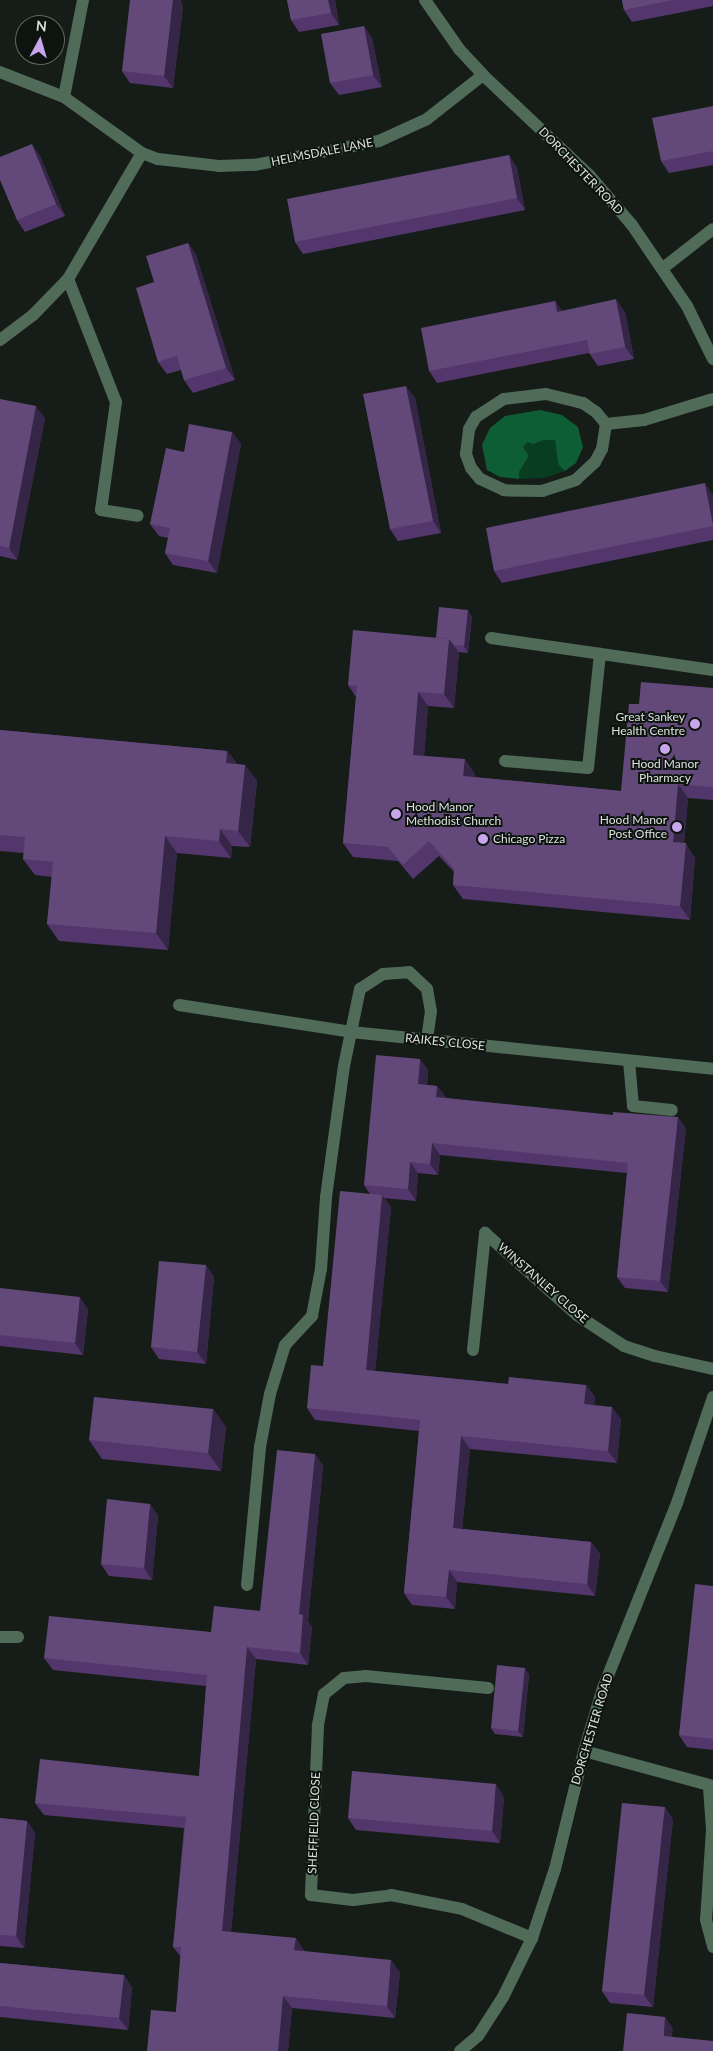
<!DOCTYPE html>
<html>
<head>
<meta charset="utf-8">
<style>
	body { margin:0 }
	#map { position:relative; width:713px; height:2051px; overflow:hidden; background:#161d18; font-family:Lato,sans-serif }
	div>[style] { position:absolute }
	.green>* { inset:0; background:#093d21 }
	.forest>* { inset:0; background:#0e5e35 }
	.minor>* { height:12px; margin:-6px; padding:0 6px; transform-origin:6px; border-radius:6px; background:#506c59 }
	.wall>* { inset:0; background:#53376c }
	.shaded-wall>* { inset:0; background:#352546 }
	.building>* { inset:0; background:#624979 }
	.dots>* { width:14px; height:14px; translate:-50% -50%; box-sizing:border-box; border:2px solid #0d140f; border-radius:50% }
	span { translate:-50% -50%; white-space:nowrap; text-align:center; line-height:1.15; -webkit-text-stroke:4px #0d140f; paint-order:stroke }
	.street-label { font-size:12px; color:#dce0dd }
	.poi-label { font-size:12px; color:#dce0dd }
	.right { translate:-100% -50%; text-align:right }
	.left { translate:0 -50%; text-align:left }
	.north { position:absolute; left:15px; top:15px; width:50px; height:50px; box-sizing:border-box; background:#0d140f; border:1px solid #606661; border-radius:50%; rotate:6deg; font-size:14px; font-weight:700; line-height:20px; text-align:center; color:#dce0dd }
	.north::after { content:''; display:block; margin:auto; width:18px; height:22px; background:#c9a5ee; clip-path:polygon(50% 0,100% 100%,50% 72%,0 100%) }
</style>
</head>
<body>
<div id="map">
	<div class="green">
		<i style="clip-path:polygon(544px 440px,555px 440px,558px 464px,565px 471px,544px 478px,519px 479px,519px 472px,529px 456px,522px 447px,528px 441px,533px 444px)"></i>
	</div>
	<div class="forest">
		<i style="clip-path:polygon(540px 410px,562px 415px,578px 427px,583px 447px,576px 463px,565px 471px,558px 464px,555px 440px,544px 440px,533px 444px,528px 442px,523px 447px,529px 456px,519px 472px,519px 479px,500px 477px,487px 470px,482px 445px,490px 428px,505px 416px)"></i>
	</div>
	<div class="minor">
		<i style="left:425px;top:0;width:60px;rotate:55.2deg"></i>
		<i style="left:459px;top:49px;width:35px;rotate:47deg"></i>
		<i style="left:483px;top:75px;width:147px;rotate:43.3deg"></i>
		<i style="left:590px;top:176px;width:65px;rotate:49.4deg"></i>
		<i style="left:632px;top:225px;width:98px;rotate:55.8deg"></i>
		<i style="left:687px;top:306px;width:59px;rotate:63.9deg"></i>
		<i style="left:0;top:72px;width:69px;rotate:21.3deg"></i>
		<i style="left:64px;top:97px;width:96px;rotate:35.7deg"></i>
		<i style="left:142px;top:153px;width:17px;rotate:21deg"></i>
		<i style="left:158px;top:159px;width:61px;rotate:6.5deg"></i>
		<i style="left:219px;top:166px;width:35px;rotate:-2deg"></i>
		<i style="left:254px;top:165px;width:127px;rotate:-10.9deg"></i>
		<i style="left:379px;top:141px;width:53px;rotate:-24.6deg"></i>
		<i style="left:427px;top:119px;width:71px;rotate:-38.2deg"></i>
		<i style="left:64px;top:97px;width:99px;rotate:-78.9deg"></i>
		<i style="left:663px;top:268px;width:63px;rotate:-38deg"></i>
		<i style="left:68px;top:279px;width:132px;rotate:68.7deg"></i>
		<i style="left:116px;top:402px;width:109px;rotate:97.9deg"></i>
		<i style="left:101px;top:510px;width:37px;rotate:9deg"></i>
		<i style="left:0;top:340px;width:41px;rotate:-37.1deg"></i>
		<i style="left:33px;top:315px;width:50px;rotate:-45.8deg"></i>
		<i style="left:68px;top:279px;width:146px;rotate:-59.6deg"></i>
		<i style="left:546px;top:394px;width:38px;rotate:14deg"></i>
		<i style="left:583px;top:403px;width:16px;rotate:35deg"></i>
		<i style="left:596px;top:412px;width:16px;rotate:50deg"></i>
		<i style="left:606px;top:424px;width:25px;rotate:99deg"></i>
		<i style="left:602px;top:449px;width:15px;rotate:118deg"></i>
		<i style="left:595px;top:462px;width:26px;rotate:137deg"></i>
		<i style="left:576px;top:480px;width:35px;rotate:162deg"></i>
		<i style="left:543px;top:491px;width:39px;rotate:-179deg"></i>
		<i style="left:504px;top:490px;width:26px;rotate:-155deg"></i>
		<i style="left:480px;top:479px;width:14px;rotate:-129deg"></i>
		<i style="left:471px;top:468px;width:15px;rotate:-110deg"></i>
		<i style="left:466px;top:454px;width:25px;rotate:-83deg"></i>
		<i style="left:469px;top:429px;width:14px;rotate:-60deg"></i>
		<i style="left:476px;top:417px;width:33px;rotate:-33deg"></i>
		<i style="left:504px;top:399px;width:42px;rotate:-6.8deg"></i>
		<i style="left:606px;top:424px;width:38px;rotate:-6deg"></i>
		<i style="left:644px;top:420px;width:72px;rotate:-16.9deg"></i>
		<i style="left:491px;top:638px;width:224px;rotate:8.2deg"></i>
		<i style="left:505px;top:761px;width:83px;rotate:4.8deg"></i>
		<i style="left:588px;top:768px;width:115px;rotate:-84deg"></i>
		<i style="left:179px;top:1005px;width:174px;rotate:8.9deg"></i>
		<i style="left:351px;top:1032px;width:364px;rotate:5.8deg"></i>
		<i style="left:629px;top:1061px;width:45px;rotate:84.9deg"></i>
		<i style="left:633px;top:1106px;width:39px;rotate:6deg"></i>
		<i style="left:473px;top:1350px;width:118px;rotate:-84.1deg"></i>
		<i style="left:485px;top:1233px;width:123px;rotate:41.7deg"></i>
		<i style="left:577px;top:1315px;width:56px;rotate:33.4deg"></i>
		<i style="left:624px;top:1346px;width:33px;rotate:18deg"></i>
		<i style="left:655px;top:1356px;width:59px;rotate:12.6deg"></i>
		<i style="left:247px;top:1585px;width:139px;rotate:-84.6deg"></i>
		<i style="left:260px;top:1447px;width:54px;rotate:-79.3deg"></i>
		<i style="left:270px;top:1394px;width:51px;rotate:-73deg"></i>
		<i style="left:285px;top:1345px;width:40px;rotate:-47deg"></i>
		<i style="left:312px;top:1316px;width:48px;rotate:-79.2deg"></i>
		<i style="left:321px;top:1269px;width:72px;rotate:-86deg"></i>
		<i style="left:326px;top:1197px;width:132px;rotate:-82.2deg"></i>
		<i style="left:344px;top:1066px;width:79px;rotate:-78.3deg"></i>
		<i style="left:360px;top:989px;width:27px;rotate:-33deg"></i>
		<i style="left:383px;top:974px;width:26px;rotate:-4deg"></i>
		<i style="left:409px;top:972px;width:25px;rotate:43deg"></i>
		<i style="left:427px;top:989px;width:22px;rotate:80deg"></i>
		<i style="left:431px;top:1011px;width:29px;rotate:98deg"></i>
		<i style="left:0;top:1637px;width:18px"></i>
		<i style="left:488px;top:1688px;width:123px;rotate:-174.4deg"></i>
		<i style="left:366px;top:1676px;width:22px;rotate:175deg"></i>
		<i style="left:344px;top:1678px;width:26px;rotate:141deg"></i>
		<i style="left:324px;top:1694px;width:33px;rotate:101deg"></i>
		<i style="left:318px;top:1726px;width:169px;rotate:92.4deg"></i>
		<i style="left:311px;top:1895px;width:42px;rotate:6.8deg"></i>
		<i style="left:353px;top:1900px;width:38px;rotate:-7deg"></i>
		<i style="left:391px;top:1895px;width:72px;rotate:11.2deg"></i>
		<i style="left:462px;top:1909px;width:76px;rotate:22.5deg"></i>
		<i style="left:584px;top:1751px;width:134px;rotate:15.2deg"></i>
		<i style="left:709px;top:1787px;width:43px;rotate:86deg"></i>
		<i style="left:712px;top:1830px;width:90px;rotate:93.8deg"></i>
		<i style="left:706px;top:1920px;width:28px;rotate:75deg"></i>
		<i style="left:460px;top:2051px;width:23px;rotate:-40deg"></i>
		<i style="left:478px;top:2036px;width:46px;rotate:-57.3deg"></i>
		<i style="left:503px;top:1997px;width:66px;rotate:-63.8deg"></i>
		<i style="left:532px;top:1938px;width:73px;rotate:-71.6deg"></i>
		<i style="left:555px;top:1869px;width:122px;rotate:-76.2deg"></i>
		<i style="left:584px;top:1751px;width:66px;rotate:-73.2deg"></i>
		<i style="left:603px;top:1688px;width:199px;rotate:-68.2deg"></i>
		<i style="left:677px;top:1503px;width:112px;rotate:-71.2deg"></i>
	</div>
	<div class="wall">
		<i style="clip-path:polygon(287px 0,335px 0,339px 25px,299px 32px,291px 20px)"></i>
		<i style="clip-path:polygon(622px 0,713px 0,713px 6px,632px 22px,624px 10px)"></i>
		<i style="clip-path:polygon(183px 6px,173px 88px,130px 83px,122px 71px)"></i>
		<i style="clip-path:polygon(364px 26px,372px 38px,382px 87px,339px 95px,330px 83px)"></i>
		<i style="clip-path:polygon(713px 106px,713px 165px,669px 173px,661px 161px)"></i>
		<i style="clip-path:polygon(509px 155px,517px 168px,525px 210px,303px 254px,295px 242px)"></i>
		<i style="clip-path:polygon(40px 156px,65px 216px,25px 232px,17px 220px)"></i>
		<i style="clip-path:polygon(188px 243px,196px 255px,235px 380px,193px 393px,184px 380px,181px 370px,167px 374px,158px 362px)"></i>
		<i style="clip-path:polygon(555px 301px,562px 311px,625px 312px,634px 359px,598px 366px,589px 353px,437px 383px,429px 371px)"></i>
		<i style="clip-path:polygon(415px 398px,441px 533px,398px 541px,390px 529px)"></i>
		<i style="clip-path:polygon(0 399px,45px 418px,17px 560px,0 556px)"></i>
		<i style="clip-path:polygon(232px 432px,241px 444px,217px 573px,173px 565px,165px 553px,168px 538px,159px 536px,150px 524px,184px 452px)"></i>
		<i style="clip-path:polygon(713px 495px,713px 540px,502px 583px,494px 571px)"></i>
		<i style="clip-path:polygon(472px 617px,468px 653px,458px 652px,459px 653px,454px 708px,428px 706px,424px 756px,475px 774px,474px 777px,621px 791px,639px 704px,713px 688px,713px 800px,688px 798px,684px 843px,695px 858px,690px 920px,463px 899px,453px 885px,454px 872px,439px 856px,413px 879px,398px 861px,353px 857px,343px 843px,356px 697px,348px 685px,436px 637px)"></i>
		<i style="clip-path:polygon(0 730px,227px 751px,237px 764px,245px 765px,257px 781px,250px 847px,232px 846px,231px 858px,177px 853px,168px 950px,59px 941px,47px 924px,52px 877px,35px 875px,23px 859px,24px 853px,0 851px)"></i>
		<i style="clip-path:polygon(420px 1059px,428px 1070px,427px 1085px,437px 1086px,446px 1098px,686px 1128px,668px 1292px,625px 1288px,617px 1277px,627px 1173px,440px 1155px,438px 1175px,418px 1173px,416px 1201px,384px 1198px,391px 1207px,375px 1371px,508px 1384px,586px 1385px,595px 1397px,594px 1405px,621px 1419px,617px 1463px,470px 1449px,462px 1529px,591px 1542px,600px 1554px,595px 1596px,457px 1582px,455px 1609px,412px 1605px,404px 1593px,419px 1431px,315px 1420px,307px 1408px,323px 1366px,370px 1194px,364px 1185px)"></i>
		<i style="clip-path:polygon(206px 1265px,214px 1277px,206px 1364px,159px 1359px,151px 1347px)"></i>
		<i style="clip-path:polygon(0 1288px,88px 1309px,83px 1355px,0 1346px)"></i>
		<i style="clip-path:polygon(213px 1409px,226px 1427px,221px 1471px,102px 1459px,89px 1440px)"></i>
		<i style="clip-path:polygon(315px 1454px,323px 1466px,308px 1621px,312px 1627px,308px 1665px,256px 1659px,231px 1932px,304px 1950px,304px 1951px,400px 1972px,395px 2018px,292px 2008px,288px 2051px,147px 2051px,176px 2012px,181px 1957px,173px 1947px,184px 1828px,44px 1815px,35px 1803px,199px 1776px,206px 1686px,53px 1670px,44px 1658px,211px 1632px,260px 1611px)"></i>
		<i style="clip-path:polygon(150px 1504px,158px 1516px,152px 1580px,109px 1576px,101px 1564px)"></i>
		<i style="clip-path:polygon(713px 1586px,713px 1750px,687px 1747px,679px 1735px)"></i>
		<i style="clip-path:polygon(529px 1674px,523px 1737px,495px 1734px,491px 1728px)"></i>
		<i style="clip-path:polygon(504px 1797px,500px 1843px,356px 1830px,348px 1818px)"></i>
		<i style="clip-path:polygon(0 1818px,27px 1821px,35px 1833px,24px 1948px,0 1946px)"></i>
		<i style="clip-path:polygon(673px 1819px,653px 2007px,610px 2003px,602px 1991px)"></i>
		<i style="clip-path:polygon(0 1963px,124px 1975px,132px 1988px,128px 2030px,0 2017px)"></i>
	</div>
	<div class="shaded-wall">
		<i style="clip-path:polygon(173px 0,181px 0,183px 6px,173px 88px,164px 76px)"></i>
		<i style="clip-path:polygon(328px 0,335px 0,339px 25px,331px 13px)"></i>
		<i style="clip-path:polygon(364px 26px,372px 38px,382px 87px,373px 75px)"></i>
		<i style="clip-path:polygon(32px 144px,40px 156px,65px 216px,56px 204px)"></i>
		<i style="clip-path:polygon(509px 155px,517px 168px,525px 210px,517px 198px)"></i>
		<i style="clip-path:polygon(188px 243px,196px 255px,235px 380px,226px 368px)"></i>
		<i style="clip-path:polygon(616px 299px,625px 312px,634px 359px,625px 347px)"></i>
		<i style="clip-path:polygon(555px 301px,564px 313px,557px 312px)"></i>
		<i style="clip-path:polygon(406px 386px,415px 398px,441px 533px,433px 521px)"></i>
		<i style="clip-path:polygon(36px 406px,45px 418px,17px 560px,9px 548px)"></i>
		<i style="clip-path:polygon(232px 432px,241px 444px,217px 573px,208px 561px)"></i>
		<i style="clip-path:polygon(705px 483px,713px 495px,713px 526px)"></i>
		<i style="clip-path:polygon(468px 610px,472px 617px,468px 653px,464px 646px)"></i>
		<i style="clip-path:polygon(449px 639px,459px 653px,454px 708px,444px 694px)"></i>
		<i style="clip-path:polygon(418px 692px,428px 706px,423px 769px,413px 755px)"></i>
		<i style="clip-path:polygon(227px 751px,239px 768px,226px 763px)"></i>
		<i style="clip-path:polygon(465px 759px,475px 774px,473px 790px,463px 776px)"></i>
		<i style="clip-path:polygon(245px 765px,257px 781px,250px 847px,238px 831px)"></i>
		<i style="clip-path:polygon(678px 784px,688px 798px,683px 856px,673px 842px)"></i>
		<i style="clip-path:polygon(220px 829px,232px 846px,231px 858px,219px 841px)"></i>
		<i style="clip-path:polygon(165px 836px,177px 853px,168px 950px,156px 933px)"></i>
		<i style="clip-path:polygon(686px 843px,695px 858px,690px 920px,680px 906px)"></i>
		<i style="clip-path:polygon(420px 1059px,428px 1070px,426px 1096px,418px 1084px)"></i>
		<i style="clip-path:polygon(437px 1086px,446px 1097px,444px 1109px,436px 1097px)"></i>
		<i style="clip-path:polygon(678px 1117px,686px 1128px,668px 1292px,660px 1281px)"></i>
		<i style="clip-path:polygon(432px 1143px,440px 1155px,438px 1175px,430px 1164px)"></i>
		<i style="clip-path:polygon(410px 1162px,418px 1173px,416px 1201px,408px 1189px)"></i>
		<i style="clip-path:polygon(382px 1195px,391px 1207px,374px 1383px,366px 1370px)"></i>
		<i style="clip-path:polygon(206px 1265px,214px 1277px,206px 1364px,197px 1352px)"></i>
		<i style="clip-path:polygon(80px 1297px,88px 1309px,83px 1355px,75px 1343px)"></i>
		<i style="clip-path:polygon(586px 1385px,595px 1397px,593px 1416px,584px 1404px)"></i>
		<i style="clip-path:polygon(612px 1407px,621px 1419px,617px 1463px,608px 1451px)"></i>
		<i style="clip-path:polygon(213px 1409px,226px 1427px,221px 1471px,208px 1453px)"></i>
		<i style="clip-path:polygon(461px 1436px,470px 1449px,461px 1541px,453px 1528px)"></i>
		<i style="clip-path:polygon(315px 1454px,323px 1466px,308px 1621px,312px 1627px,308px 1665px,300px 1653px,299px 1614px)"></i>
		<i style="clip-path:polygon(150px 1504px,158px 1516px,152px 1580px,144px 1568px)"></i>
		<i style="clip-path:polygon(591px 1542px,600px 1554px,595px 1596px,587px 1584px)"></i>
		<i style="clip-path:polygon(449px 1570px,457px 1582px,455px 1609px,446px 1597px)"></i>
		<i style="clip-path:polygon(247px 1647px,256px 1659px,230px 1943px,222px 1931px)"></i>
		<i style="clip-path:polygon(525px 1668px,529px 1674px,523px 1737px,518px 1731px)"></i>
		<i style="clip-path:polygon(496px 1784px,504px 1797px,500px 1843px,492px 1831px)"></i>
		<i style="clip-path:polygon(665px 1807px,673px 1819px,653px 2007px,644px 1995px)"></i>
		<i style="clip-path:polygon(27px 1821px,35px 1833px,24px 1948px,16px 1936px)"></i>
		<i style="clip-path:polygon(296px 1938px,304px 1950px,303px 1962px,294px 1950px)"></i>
		<i style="clip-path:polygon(391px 1960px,400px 1972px,395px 2018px,387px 2006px)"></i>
		<i style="clip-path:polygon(124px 1975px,132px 1988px,128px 2030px,119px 2018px)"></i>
		<i style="clip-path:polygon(283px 1996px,292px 2008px,288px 2051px,278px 2051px)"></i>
		<i style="clip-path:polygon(665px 2017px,673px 2028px,671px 2047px,664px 2036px)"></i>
	</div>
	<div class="building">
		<i style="clip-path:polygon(130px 0,173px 0,164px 76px,122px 71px)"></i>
		<i style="clip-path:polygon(287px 0,328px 0,331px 13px,291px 20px)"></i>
		<i style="clip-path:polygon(622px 0,673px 0,624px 10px)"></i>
		<i style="clip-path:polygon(364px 26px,373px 75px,330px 83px,321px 34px)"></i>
		<i style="clip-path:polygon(713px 106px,713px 151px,661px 161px,652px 118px)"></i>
		<i style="clip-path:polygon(32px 144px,56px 204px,17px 220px,0 180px,0 157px)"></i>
		<i style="clip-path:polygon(509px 155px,517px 198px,295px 242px,287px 199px)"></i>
		<i style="clip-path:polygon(188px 243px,226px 368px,184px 380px,177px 356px,158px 362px,136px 288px,154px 282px,146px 256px)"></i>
		<i style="clip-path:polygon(616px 299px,625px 347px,590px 354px,587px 340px,429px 371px,421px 328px,555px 301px,557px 312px)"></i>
		<i style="clip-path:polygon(406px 386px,433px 521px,390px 529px,363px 394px)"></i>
		<i style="clip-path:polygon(0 399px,36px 406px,9px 548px,0 546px)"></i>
		<i style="clip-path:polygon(189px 424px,232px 432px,208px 561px,165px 553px,170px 528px,150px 524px,166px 448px,184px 452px)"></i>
		<i style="clip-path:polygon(705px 483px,713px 526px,494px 571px,486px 528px)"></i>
		<i style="clip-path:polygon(439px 607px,468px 610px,464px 646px,454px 645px,449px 639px,436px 637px)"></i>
		<i style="clip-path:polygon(353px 630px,449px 639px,444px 694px,418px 692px,413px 755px,465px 759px,463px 776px,621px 791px,629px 704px,639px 704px,641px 682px,713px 688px,713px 787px,678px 784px,673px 842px,686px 843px,680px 906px,453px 885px,454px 869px,429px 841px,403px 865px,388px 847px,343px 843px,357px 686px,348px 685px)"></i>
		<i style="clip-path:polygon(0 730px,227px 751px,226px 763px,245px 765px,238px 831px,220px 829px,219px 841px,165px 836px,156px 933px,47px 924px,53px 862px,23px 859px,25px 837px,0 835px)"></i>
		<i style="clip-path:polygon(376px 1055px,420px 1059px,418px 1084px,437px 1086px,436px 1097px,613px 1115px,613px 1112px,678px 1117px,660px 1281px,617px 1277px,628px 1163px,432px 1143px,430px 1164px,410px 1162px,408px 1189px,364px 1185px)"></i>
		<i style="clip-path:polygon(340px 1191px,382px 1195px,366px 1370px,508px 1384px,509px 1377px,586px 1385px,584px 1404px,612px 1407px,608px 1451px,461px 1436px,453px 1528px,591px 1542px,587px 1584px,449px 1570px,446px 1597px,404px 1593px,420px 1420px,307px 1408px,311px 1365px,323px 1366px)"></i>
		<i style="clip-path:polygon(159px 1261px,206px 1265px,197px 1352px,151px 1347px)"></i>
		<i style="clip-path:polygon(0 1288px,80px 1297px,75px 1343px,0 1335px)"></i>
		<i style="clip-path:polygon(94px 1397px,213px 1409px,208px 1453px,89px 1440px)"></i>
		<i style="clip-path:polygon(277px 1450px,315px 1454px,299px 1614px,303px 1615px,300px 1653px,247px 1647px,222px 1931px,296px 1938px,294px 1950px,391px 1960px,387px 2006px,283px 1996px,278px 2051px,147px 2051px,151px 2010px,176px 2012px,181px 1947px,173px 1947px,186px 1817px,35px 1803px,40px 1759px,199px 1776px,207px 1675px,44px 1658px,49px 1616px,211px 1632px,214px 1606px,260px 1611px)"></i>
		<i style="clip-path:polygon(107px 1499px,150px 1504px,144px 1568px,101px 1564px)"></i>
		<i style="clip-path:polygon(695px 1584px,713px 1586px,713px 1739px,679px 1735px)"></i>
		<i style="clip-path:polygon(497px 1665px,525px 1668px,518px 1731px,491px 1728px)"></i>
		<i style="clip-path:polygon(352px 1771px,496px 1784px,492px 1831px,348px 1818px)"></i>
		<i style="clip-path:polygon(622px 1803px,665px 1807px,644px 1995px,602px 1991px)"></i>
		<i style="clip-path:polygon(0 1818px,27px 1821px,16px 1936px,0 1935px)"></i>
		<i style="clip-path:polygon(0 1963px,124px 1975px,119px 2018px,0 2006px)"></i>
		<i style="clip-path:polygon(627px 2013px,665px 2017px,664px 2036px,713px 2041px,713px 2051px,623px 2051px)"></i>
	</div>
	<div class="dots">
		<i style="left:695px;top:724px;background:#c9a5ee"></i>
		<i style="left:665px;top:749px;background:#c9a5ee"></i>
		<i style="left:396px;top:814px;background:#c9a5ee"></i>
		<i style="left:677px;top:827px;background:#c9a5ee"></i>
		<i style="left:483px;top:839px;background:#c9a5ee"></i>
	</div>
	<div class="street-label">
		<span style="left:322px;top:152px;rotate:-11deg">HELMSDALE LANE</span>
		<span style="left:581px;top:171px;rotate:46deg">DORCHESTER ROAD</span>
		<span style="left:445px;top:1042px;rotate:6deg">RAIKES CLOSE</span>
		<span style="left:543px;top:1283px;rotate:41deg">WINSTANLEY CLOSE</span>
		<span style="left:592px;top:1729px;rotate:-73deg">DORCHESTER ROAD</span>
		<span style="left:314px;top:1823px;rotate:-88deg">SHEFFIELD CLOSE</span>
	</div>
	<div class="poi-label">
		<span class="right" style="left:685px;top:724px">Great Sankey<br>Health Centre</span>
		<span style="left:665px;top:771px">Hood Manor<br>Pharmacy</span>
		<span class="left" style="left:406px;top:814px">Hood Manor<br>Methodist Church</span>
		<span class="right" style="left:667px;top:827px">Hood Manor<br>Post Office</span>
		<span class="left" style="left:493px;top:839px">Chicago Pizza</span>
	</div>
	<div class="north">N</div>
</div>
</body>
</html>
